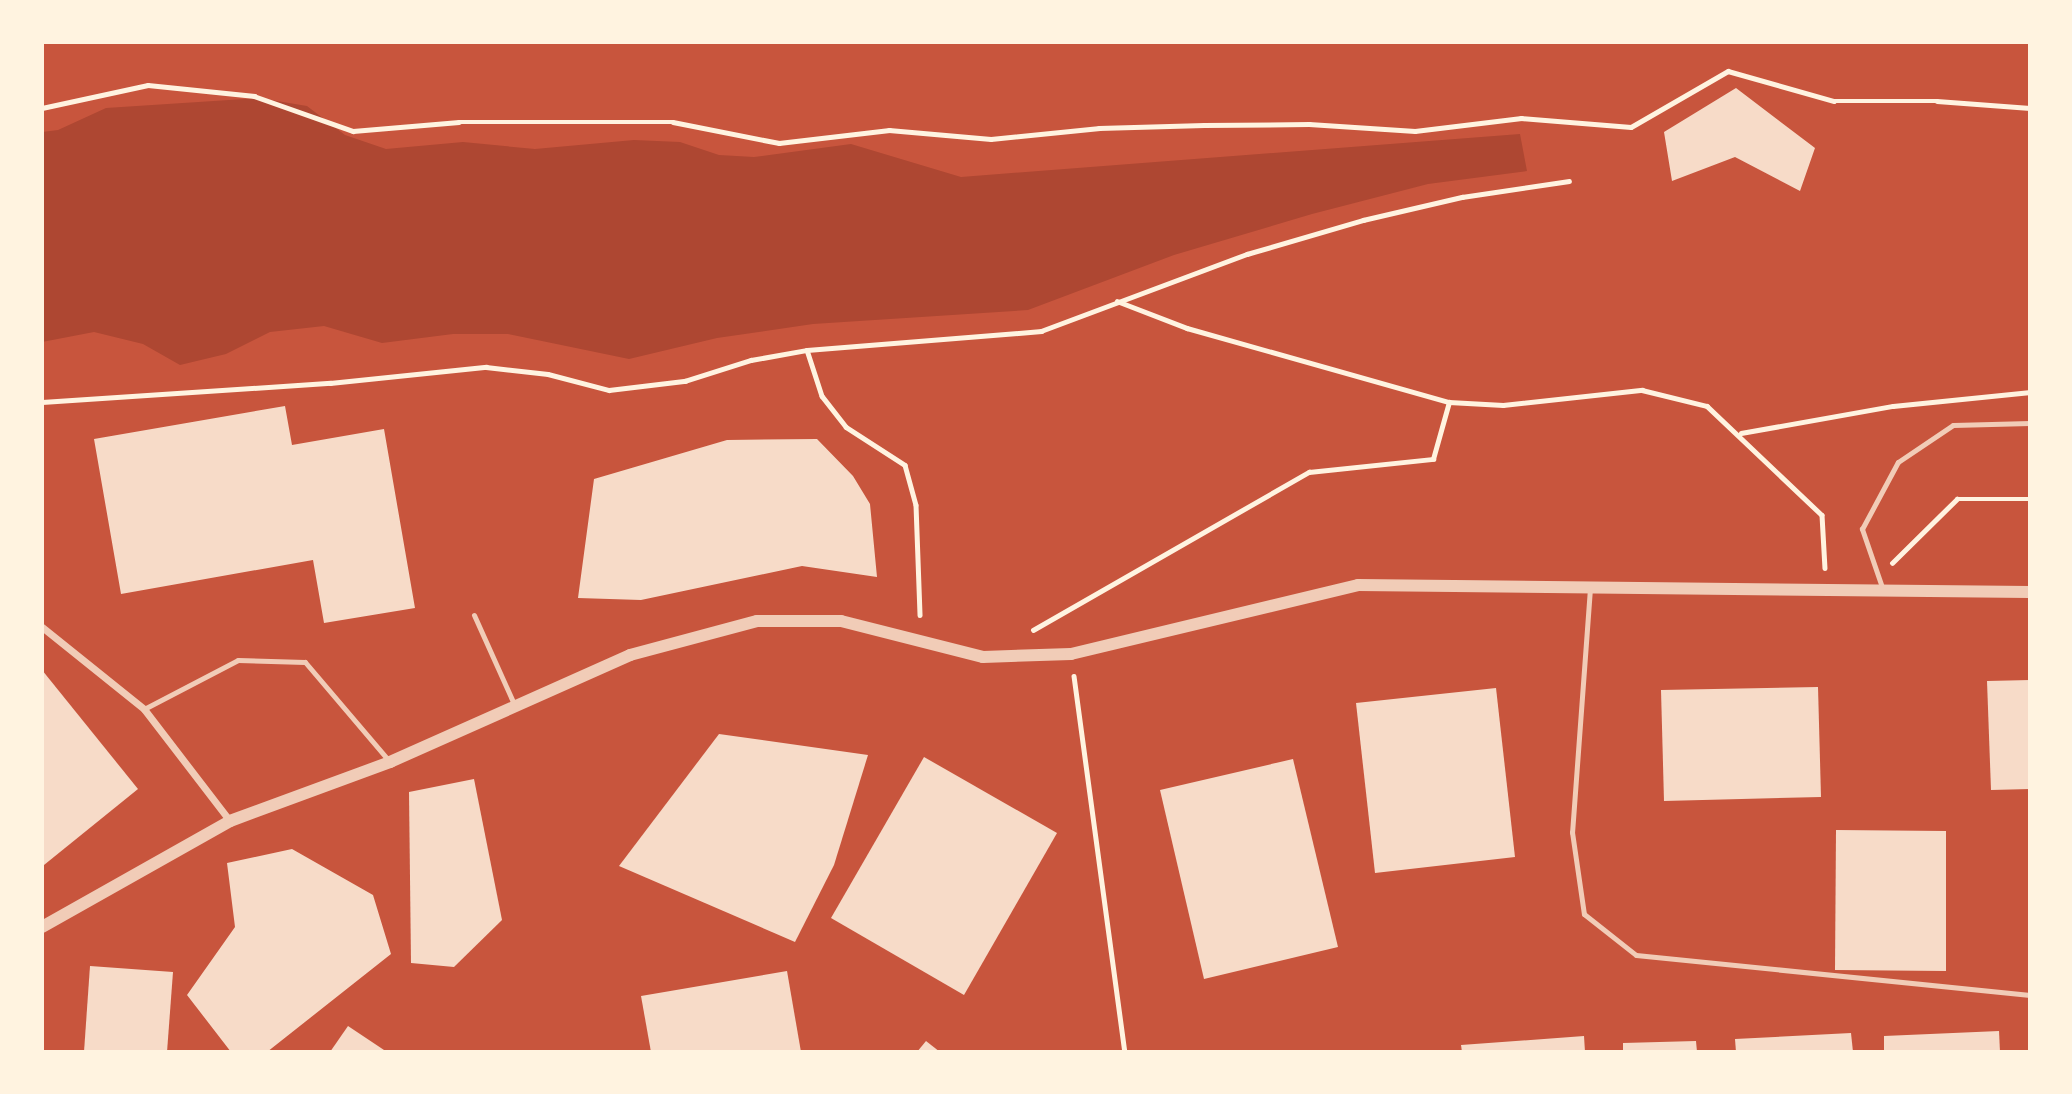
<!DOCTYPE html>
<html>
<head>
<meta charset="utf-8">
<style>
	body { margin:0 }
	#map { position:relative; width:2072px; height:1094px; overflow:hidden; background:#c8553d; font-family:"Times New Roman",serif }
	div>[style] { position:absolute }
	.green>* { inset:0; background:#ae4732 }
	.building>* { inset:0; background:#f7dbc8 }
	.path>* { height:4.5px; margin:-2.25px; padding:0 2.25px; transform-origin:2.25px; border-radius:2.25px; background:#fff3e0 }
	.service>* { height:5px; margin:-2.5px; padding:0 2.5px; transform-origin:2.5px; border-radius:2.5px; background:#f1ccb7 }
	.minor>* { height:7px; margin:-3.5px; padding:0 3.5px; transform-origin:3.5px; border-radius:3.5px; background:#f1ccb7 }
	.tertiary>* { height:12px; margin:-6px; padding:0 6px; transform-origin:6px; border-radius:6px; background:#f1ccb7 }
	span { translate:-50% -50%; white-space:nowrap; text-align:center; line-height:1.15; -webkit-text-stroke:5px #fff3e0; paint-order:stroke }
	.frame { position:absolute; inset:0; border:44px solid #fff3e0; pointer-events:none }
</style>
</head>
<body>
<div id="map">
	<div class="green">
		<i style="clip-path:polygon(259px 98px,307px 106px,345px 135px,386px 149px,463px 142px,535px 149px,634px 140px,680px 142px,719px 155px,754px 157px,851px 144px,961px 177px,1520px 134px,1527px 171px,1428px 184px,1312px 214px,1174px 255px,1028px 310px,813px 324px,717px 338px,629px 359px,508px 334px,453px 334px,382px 343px,324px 326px,270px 332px,226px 354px,180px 365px,143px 344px,94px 332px,42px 342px,42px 132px,58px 130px,106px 108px)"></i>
	</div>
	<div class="building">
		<i style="clip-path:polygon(1736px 88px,1815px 148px,1800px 191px,1735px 157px,1672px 181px,1664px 132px)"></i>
		<i style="clip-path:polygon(285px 406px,292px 445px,384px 429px,415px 608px,324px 623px,313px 560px,121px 594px,94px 439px)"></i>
		<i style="clip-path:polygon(817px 439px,853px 476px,870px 504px,877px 577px,802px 566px,641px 600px,578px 598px,594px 479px,727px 440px)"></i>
		<i style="clip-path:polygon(42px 670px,138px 789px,44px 865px,42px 862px)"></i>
		<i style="clip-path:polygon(2030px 680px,2030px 789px,1991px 790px,1987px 681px)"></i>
		<i style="clip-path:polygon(1818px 687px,1821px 797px,1664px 801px,1661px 690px)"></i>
		<i style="clip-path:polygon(1496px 688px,1515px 857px,1375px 873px,1356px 703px)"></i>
		<i style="clip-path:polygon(719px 734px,868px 755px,834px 865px,795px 942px,619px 866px)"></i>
		<i style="clip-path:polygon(924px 757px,1057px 833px,964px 995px,831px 918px)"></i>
		<i style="clip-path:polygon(1293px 759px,1338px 947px,1204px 979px,1160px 790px)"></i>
		<i style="clip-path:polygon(474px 779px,502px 920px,454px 967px,411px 963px,409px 792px)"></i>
		<i style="clip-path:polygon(1836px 830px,1946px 831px,1946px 971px,1835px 970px)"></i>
		<i style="clip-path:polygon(292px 849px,373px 895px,391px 954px,267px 1052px,231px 1052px,187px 995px,235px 927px,227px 863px)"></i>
		<i style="clip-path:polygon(90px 966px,173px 972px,167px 1052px,84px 1052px)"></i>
		<i style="clip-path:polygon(787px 971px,801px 1052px,651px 1052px,641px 996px)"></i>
		<i style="clip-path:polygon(348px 1026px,387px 1052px,330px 1052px)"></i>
		<i style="clip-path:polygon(1999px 1031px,2000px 1052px,1884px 1052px,1884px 1036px)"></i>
		<i style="clip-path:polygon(1851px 1033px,1853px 1052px,1736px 1052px,1735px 1039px)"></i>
		<i style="clip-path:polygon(1584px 1036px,1585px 1052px,1462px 1052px,1461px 1045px)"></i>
		<i style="clip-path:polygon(926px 1041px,940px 1052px,917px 1052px)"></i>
		<i style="clip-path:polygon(1696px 1041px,1697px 1052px,1623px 1052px,1623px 1043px)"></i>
	</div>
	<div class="path">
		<i style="left:42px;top:108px;width:108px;rotate:-12.2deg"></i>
		<i style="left:148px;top:85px;width:107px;rotate:5.9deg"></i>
		<i style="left:254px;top:96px;width:105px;rotate:19.5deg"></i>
		<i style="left:353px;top:131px;width:106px;rotate:-4.9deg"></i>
		<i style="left:459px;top:122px;width:214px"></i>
		<i style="left:673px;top:122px;width:108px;rotate:11.2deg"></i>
		<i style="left:779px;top:143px;width:111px;rotate:-6.7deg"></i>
		<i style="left:889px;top:130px;width:102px;rotate:5deg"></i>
		<i style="left:991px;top:139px;width:109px;rotate:-5.8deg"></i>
		<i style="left:1099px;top:128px;width:105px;rotate:-1.6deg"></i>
		<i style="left:1204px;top:125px;width:105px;rotate:-0.5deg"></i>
		<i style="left:1309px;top:124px;width:106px;rotate:3.8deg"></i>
		<i style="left:1415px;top:131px;width:107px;rotate:-7deg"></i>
		<i style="left:1521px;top:118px;width:110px;rotate:4.7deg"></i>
		<i style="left:1631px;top:127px;width:112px;rotate:-30deg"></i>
		<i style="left:1728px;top:71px;width:110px;rotate:15.8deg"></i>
		<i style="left:1834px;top:101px;width:103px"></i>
		<i style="left:1937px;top:101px;width:93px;rotate:4.3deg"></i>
		<i style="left:1117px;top:301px;width:75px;rotate:21.1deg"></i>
		<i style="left:1187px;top:328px;width:272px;rotate:15.8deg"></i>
		<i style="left:1449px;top:402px;width:54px;rotate:3.2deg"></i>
		<i style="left:1503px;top:405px;width:140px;rotate:-6.2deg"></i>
		<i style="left:1642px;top:390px;width:67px;rotate:13.8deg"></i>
		<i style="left:1707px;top:406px;width:158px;rotate:43.5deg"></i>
		<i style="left:1822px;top:515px;width:53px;rotate:86.8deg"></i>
		<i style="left:807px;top:350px;width:48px;rotate:71.9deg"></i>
		<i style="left:822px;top:396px;width:39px;rotate:52deg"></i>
		<i style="left:846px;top:427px;width:70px;rotate:32.8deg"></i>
		<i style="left:905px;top:465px;width:41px;rotate:74.6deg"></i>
		<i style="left:916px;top:505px;width:110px;rotate:87.9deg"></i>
		<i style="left:42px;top:402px;width:289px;rotate:-3.8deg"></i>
		<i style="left:330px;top:383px;width:157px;rotate:-5.9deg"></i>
		<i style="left:486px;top:367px;width:62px;rotate:6.4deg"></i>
		<i style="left:548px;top:374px;width:63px;rotate:14.7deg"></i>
		<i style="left:609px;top:390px;width:77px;rotate:-6.8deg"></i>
		<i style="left:685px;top:381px;width:69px;rotate:-17.7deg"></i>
		<i style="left:751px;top:360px;width:57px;rotate:-10.1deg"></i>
		<i style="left:807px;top:350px;width:235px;rotate:-4.6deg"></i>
		<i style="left:1041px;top:331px;width:220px;rotate:-20.5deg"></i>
		<i style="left:1247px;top:254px;width:121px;rotate:-16.3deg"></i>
		<i style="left:1363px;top:220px;width:102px;rotate:-13.1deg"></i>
		<i style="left:1462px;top:197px;width:108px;rotate:-8.5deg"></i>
		<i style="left:1741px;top:433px;width:154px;rotate:-10.1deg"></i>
		<i style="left:1893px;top:406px;width:138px;rotate:-5.8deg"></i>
		<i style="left:1892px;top:563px;width:91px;rotate:-44.6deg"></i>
		<i style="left:1957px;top:499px;width:73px"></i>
		<i style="left:1033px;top:630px;width:318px;rotate:-29.8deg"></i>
		<i style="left:1309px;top:472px;width:125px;rotate:-6deg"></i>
		<i style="left:1433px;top:459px;width:59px;rotate:-74.3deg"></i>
		<i style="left:1074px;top:676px;width:379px;rotate:82.3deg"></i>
	</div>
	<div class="service">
		<i style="left:1590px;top:588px;width:245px;rotate:94.2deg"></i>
		<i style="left:1572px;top:832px;width:83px;rotate:81.7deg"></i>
		<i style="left:1584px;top:914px;width:66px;rotate:38.3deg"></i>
		<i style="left:1636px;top:955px;width:396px;rotate:5.8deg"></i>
		<i style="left:1883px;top:590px;width:65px;rotate:-109deg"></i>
		<i style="left:1862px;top:529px;width:76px;rotate:-61.8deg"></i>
		<i style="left:1898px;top:462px;width:66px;rotate:-33.9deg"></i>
		<i style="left:1953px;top:425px;width:77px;rotate:-1.5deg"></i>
		<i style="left:474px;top:615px;width:98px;rotate:65.8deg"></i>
		<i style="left:144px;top:709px;width:106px;rotate:-27.5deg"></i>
		<i style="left:238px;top:660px;width:67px;rotate:1.7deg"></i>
		<i style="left:305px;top:662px;width:131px;rotate:49.6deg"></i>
	</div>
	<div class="minor">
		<i style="left:42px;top:627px;width:131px;rotate:38.8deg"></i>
		<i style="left:144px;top:709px;width:141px;rotate:52.5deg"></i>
	</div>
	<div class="tertiary">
		<i style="left:42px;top:927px;width:216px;rotate:-29.4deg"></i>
		<i style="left:230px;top:821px;width:171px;rotate:-20.2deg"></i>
		<i style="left:390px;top:762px;width:263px;rotate:-24deg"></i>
		<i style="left:630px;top:655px;width:131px;rotate:-15deg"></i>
		<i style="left:757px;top:621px;width:84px"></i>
		<i style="left:841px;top:621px;width:146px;rotate:14.2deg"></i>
		<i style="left:983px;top:657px;width:88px;rotate:-2deg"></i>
		<i style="left:1071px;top:654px;width:295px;rotate:-13.5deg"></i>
		<i style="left:1358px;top:585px;width:672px;rotate:0.6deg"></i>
	</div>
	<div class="frame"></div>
</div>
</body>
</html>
